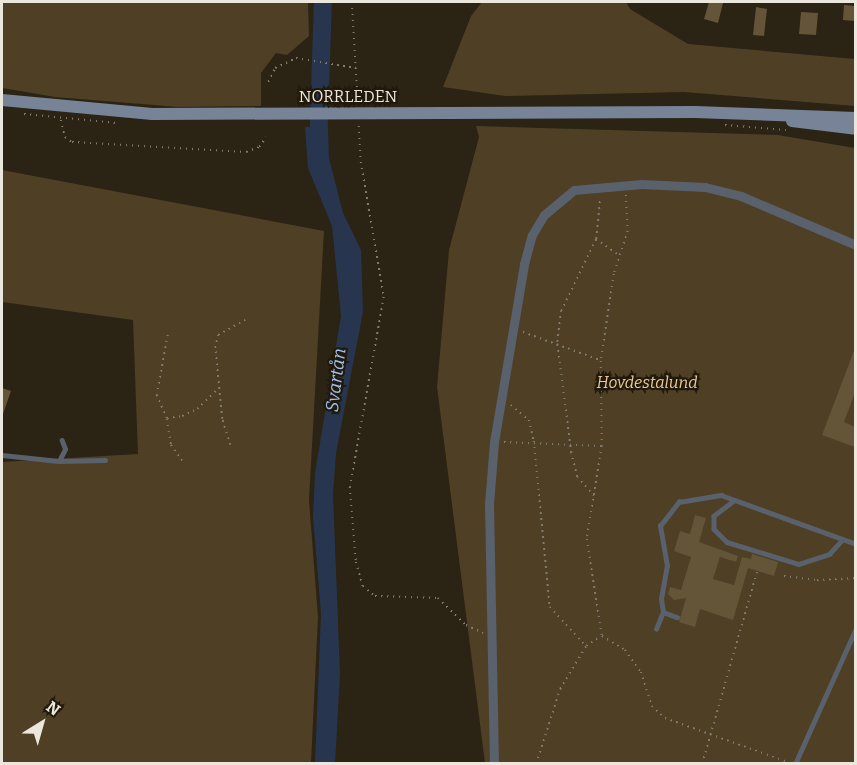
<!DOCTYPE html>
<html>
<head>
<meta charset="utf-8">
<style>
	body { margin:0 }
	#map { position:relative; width:857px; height:765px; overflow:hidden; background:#2b2314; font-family:Bitter,serif }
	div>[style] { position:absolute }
	.green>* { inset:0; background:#4e3f25 }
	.water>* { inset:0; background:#27364e }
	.river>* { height:18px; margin:-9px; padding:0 9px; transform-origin:9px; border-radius:9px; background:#27364e }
	.building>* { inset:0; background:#645438 }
	.path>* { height:1.5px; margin-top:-0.75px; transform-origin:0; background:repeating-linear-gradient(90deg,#827b6f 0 1.5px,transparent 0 6px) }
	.lane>* { height:4.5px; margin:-2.25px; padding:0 2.25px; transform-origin:2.25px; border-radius:2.25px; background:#59616d }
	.street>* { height:9px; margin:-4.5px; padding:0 4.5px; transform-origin:4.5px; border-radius:4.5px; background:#59616d }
	.secondary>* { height:12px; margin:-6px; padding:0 6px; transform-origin:6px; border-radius:6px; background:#778396 }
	span { translate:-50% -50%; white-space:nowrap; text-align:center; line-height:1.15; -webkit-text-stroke:4.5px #21190b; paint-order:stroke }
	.street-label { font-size:16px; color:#ece7dd }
	.park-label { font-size:16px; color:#eaca96; font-style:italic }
	.water-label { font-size:18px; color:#a0c0f0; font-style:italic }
	.frame { position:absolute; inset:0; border:3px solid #ece7dd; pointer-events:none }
	.north { position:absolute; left:12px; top:693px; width:60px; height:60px; -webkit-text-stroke:4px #21190b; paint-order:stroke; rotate:37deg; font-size:16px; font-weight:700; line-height:24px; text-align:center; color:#ece7dd }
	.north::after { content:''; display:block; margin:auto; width:21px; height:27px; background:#ece7dd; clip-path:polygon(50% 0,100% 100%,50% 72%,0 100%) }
</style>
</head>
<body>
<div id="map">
	<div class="green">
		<i style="clip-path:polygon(2px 2px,308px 2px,309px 36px,287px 55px,276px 53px,261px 73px,261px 106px,178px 107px,55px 97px,2px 88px)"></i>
		<i style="clip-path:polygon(482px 2px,626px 2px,630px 9px,688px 44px,855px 59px,855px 106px,684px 92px,505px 96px,443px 87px,471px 16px)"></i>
		<i style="clip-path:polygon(476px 126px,778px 135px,855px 148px,855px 763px,485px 763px,437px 387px,449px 250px,479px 137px)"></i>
		<i style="clip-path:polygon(2px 170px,324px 231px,309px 500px,318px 617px,311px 763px,2px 763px,2px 462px,138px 454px,133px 320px,2px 302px)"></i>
	</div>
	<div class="water">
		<i style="clip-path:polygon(305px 127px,328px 127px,329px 158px,343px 213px,361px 250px,363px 312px,336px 453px,333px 494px,340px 674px,335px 764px,315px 763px,321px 613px,313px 517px,315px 473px,341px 316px,332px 226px,308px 168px)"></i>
	</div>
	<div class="river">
		<i style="left:318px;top:150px;width:148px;rotate:-88.1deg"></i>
	</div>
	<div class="building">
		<i style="clip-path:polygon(709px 2px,723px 3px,718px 23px,704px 19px)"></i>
		<i style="clip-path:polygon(844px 5px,855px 6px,855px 21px,843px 20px)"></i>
		<i style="clip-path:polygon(756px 7px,767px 9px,764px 36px,753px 35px)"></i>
		<i style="clip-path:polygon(801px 12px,818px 13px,816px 35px,799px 34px)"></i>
		<i style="clip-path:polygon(855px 348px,855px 392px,844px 422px,855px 427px,855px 447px,822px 435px)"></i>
		<i style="clip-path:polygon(2px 388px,11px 391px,3px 414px,2px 414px)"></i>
		<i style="clip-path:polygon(695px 515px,706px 518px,699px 542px,738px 556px,736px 562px,720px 557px,713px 579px,734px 585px,742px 557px,751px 559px,752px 554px,778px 562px,774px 576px,748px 568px,733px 620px,700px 609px,695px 627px,679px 622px,686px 598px,674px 600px,668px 594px,670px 587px,681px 590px,691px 557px,674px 551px,680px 531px,690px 534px)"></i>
	</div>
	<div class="path">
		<i style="left:352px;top:2px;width:101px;rotate:86.6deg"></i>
		<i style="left:268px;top:82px;width:16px;rotate:-63deg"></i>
		<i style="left:275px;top:68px;width:23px;rotate:-25deg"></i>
		<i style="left:296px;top:58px;width:61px;rotate:9.5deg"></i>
		<i style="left:24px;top:114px;width:94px;rotate:5.5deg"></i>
		<i style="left:61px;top:120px;width:17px;rotate:77deg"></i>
		<i style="left:65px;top:137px;width:9px;rotate:36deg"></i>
		<i style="left:72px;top:142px;width:174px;rotate:3.3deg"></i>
		<i style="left:246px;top:152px;width:14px;rotate:-21deg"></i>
		<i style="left:259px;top:147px;width:12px;rotate:-55deg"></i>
		<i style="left:725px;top:125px;width:61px;rotate:4.7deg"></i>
		<i style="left:359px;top:126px;width:36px;rotate:87deg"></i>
		<i style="left:361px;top:162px;width:137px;rotate:80.3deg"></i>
		<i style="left:384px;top:297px;width:193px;rotate:100.1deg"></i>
		<i style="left:350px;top:487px;width:75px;rotate:85.4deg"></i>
		<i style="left:356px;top:562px;width:25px;rotate:74deg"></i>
		<i style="left:363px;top:586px;width:16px;rotate:40deg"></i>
		<i style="left:375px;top:596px;width:63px;rotate:1.8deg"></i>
		<i style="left:438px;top:598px;width:39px;rotate:44deg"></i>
		<i style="left:466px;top:625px;width:19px;rotate:25deg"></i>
		<i style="left:626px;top:195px;width:36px;rotate:87deg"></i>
		<i style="left:628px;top:231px;width:45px;rotate:108deg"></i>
		<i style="left:614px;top:274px;width:88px;rotate:98.5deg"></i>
		<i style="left:601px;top:361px;width:85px;rotate:89.3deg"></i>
		<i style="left:602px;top:446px;width:94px;rotate:99.2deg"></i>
		<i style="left:587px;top:539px;width:98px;rotate:81.2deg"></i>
		<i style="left:602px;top:636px;width:27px;rotate:31deg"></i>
		<i style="left:625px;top:650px;width:27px;rotate:54deg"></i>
		<i style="left:641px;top:672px;width:36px;rotate:72deg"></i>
		<i style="left:652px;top:706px;width:18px;rotate:43deg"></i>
		<i style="left:665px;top:718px;width:131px;rotate:19.7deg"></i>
		<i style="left:596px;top:239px;width:28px;rotate:35deg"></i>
		<i style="left:523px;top:332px;width:82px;rotate:20deg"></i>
		<i style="left:168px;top:335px;width:61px;rotate:100.4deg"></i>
		<i style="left:157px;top:395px;width:25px;rotate:67deg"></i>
		<i style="left:167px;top:418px;width:15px;rotate:-8deg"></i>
		<i style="left:182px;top:416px;width:17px;rotate:-25deg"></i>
		<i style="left:197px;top:409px;width:30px;rotate:-44deg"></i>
		<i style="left:511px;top:405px;width:23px;rotate:40deg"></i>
		<i style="left:529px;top:420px;width:22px;rotate:77deg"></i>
		<i style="left:534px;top:441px;width:167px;rotate:84.5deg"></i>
		<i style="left:550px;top:607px;width:53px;rotate:47.3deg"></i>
		<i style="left:167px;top:419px;width:26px;rotate:81deg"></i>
		<i style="left:171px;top:445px;width:22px;rotate:54deg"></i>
		<i style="left:504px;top:442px;width:97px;rotate:2.4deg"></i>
		<i style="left:230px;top:445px;width:27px;rotate:-107deg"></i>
		<i style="left:222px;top:419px;width:71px;rotate:-95.6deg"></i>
		<i style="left:215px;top:348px;width:13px;rotate:-77deg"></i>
		<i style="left:218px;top:335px;width:31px;rotate:-29deg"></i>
		<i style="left:594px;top:496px;width:25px;rotate:-132deg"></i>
		<i style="left:577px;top:477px;width:25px;rotate:-104deg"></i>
		<i style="left:571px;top:453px;width:112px;rotate:-97.2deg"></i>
		<i style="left:557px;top:342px;width:31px;rotate:-83deg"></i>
		<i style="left:561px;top:311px;width:80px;rotate:-64.1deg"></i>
		<i style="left:596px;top:239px;width:41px;rotate:-84.4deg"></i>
		<i style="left:784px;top:576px;width:33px;rotate:7deg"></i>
		<i style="left:817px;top:580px;width:39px;rotate:-3deg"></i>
		<i style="left:536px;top:764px;width:79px;rotate:-72.3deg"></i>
		<i style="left:560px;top:689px;width:50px;rotate:-58.8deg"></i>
		<i style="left:586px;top:646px;width:18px;rotate:-34deg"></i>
		<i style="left:702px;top:764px;width:201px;rotate:-74.1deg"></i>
	</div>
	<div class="lane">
		<i style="left:2px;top:455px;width:57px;rotate:6deg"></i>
		<i style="left:59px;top:461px;width:46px;rotate:-1.2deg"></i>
		<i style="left:59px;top:461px;width:13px;rotate:-63deg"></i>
		<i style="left:65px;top:449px;width:9px;rotate:-111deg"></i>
		<i style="left:734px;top:501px;width:25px;rotate:143deg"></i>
		<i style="left:714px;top:516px;width:13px;rotate:90deg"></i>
		<i style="left:714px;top:529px;width:18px;rotate:45deg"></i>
		<i style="left:727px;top:542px;width:75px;rotate:17deg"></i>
		<i style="left:799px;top:564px;width:32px;rotate:-18deg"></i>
		<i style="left:829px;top:554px;width:19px;rotate:-47deg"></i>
		<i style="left:663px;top:612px;width:15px;rotate:20deg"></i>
		<i style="left:656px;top:629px;width:18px;rotate:-68deg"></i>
		<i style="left:663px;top:612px;width:13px;rotate:-99deg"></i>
		<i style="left:661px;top:599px;width:34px;rotate:-80deg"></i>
		<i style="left:667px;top:566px;width:41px;rotate:-99.9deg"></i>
		<i style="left:660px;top:526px;width:31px;rotate:-52deg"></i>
		<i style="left:679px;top:502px;width:43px;rotate:-9.5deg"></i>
		<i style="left:721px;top:495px;width:144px;rotate:19.9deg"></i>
		<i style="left:795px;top:764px;width:149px;rotate:-65.8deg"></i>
	</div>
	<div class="street">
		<i style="left:494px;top:764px;width:260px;rotate:-91.1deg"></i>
		<i style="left:489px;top:504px;width:62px;rotate:-85.4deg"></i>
		<i style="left:494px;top:442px;width:181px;rotate:-80.4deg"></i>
		<i style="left:524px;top:264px;width:30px;rotate:-75deg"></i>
		<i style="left:532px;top:235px;width:23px;rotate:-59deg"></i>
		<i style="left:544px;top:215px;width:39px;rotate:-40deg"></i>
		<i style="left:574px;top:190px;width:68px;rotate:-5deg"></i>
		<i style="left:642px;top:184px;width:63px;rotate:2.7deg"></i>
		<i style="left:705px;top:187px;width:37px;rotate:14deg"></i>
		<i style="left:741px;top:196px;width:125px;rotate:23.1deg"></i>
	</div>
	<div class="secondary">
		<i style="left:2px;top:100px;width:151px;rotate:5.3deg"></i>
		<i style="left:152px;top:114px;width:543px;rotate:-0.21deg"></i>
		<i style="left:695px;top:112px;width:161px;rotate:2.1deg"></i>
		<i style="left:792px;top:121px;width:64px;rotate:7.1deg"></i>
	</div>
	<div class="street-label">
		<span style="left:348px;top:97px">NORRLEDEN</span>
	</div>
	<div class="park-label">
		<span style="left:647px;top:383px">Hovdestalund</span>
	</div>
	<div class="water-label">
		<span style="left:336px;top:380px;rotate:-83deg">Svartån</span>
	</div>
	<div class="frame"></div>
	<div class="north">N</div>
</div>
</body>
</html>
